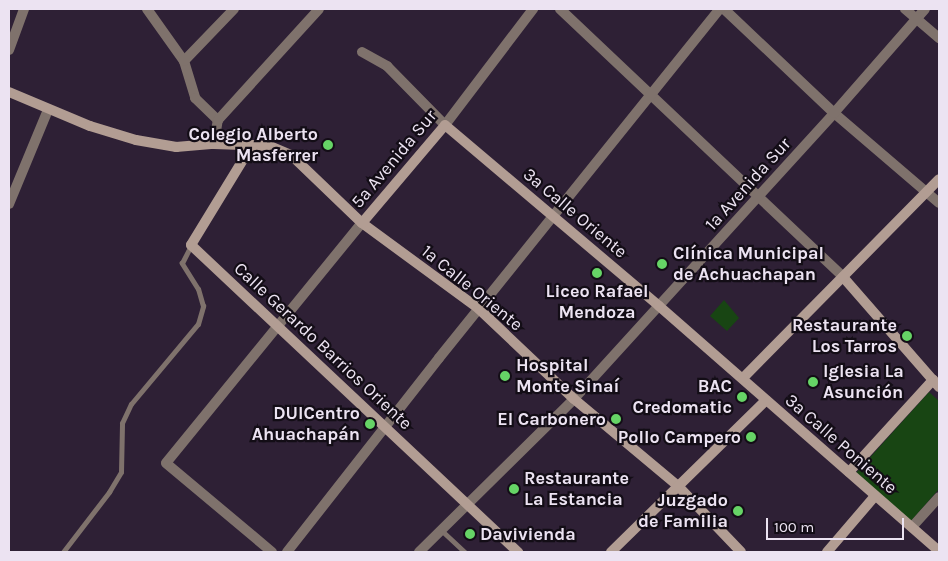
<!DOCTYPE html>
<html>
<head>
<meta charset="utf-8">
<style>
	body { margin:0 }
	#map { position:relative; width:948px; height:561px; overflow:hidden; background:#2e2035; font-family:Karla,sans-serif }
	div>[style] { position:absolute }
	.green>* { inset:0; background:#184513 }
	.lane>* { height:5px; margin:-2.5px; padding:0 2.5px; transform-origin:2.5px; border-radius:2.5px; background:#7f726c }
	.street>* { height:10px; margin:-5px; padding:0 5px; transform-origin:5px; border-radius:5px; background:#7f726c }
	.secondary>* { height:10px; margin:-5px; padding:0 5px; transform-origin:5px; border-radius:5px; background:#b29d93 }
	.dots>* { width:14px; height:14px; translate:-50% -50%; box-sizing:border-box; border:2px solid #130d16; border-radius:50% }
	span { translate:-50% -50%; white-space:nowrap; text-align:center; line-height:1.15; -webkit-text-stroke:4.5px #130d16; paint-order:stroke }
	.poi-label { font-size:18px; color:#ece3f2; font-weight:700 }
	.right { translate:-100% -50%; text-align:right }
	.left { translate:0 -50%; text-align:left }
	.street-label { font-size:18px; color:#ece3f2 }
	.frame { position:absolute; inset:0; border:10px solid #ece3f2; pointer-events:none }
	.scale { position:absolute; left:766px; top:518px; width:138px; height:22px; box-sizing:border-box; border:2px solid #ece3f2; border-top:0; padding-left:6px; font-size:15px; line-height:18px; white-space:nowrap; color:#ece3f2; -webkit-text-stroke:4px #130d16; paint-order:stroke }
</style>
</head>
<body>
<div id="map">
	<div class="green">
		<i style="clip-path:polygon(724px 300px,739px 318px,727px 331px,710px 316px)"></i>
		<i style="clip-path:polygon(929px 392px,939px 401px,939px 489px,911px 521px,856px 473px)"></i>
	</div>
	<div class="lane">
		<i style="left:441px;top:530px;width:33px;rotate:43deg"></i>
		<i style="left:63px;top:552px;width:76px;rotate:-52.5deg"></i>
		<i style="left:109px;top:492px;width:23px;rotate:-59deg"></i>
		<i style="left:121px;top:472px;width:49px;rotate:-88.8deg"></i>
		<i style="left:122px;top:423px;width:21px;rotate:-65deg"></i>
		<i style="left:131px;top:404px;width:104px;rotate:-50.1deg"></i>
		<i style="left:198px;top:324px;width:19px;rotate:-74deg"></i>
		<i style="left:203px;top:306px;width:18px;rotate:-106deg"></i>
		<i style="left:198px;top:289px;width:31px;rotate:-122deg"></i>
		<i style="left:182px;top:263px;width:20px;rotate:-63deg"></i>
	</div>
	<div class="street">
		<i style="left:147px;top:9px;width:64px;rotate:54.6deg"></i>
		<i style="left:184px;top:61px;width:39px;rotate:73deg"></i>
		<i style="left:195px;top:98px;width:32px;rotate:44deg"></i>
		<i style="left:560px;top:9px;width:390px;rotate:43.4deg"></i>
		<i style="left:724px;top:9px;width:151px;rotate:43.4deg"></i>
		<i style="left:834px;top:113px;width:138px;rotate:40.6deg"></i>
		<i style="left:905px;top:9px;width:45px;rotate:40.5deg"></i>
		<i style="left:9px;top:50px;width:44px;rotate:-69.9deg"></i>
		<i style="left:362px;top:52px;width:29px;rotate:29deg"></i>
		<i style="left:387px;top:66px;width:83px;rotate:45.5deg"></i>
		<i style="left:445px;top:125px;width:146px;rotate:-52.8deg"></i>
		<i style="left:184px;top:61px;width:72px;rotate:-46.1deg"></i>
		<i style="left:214px;top:144px;width:24px;rotate:-81deg"></i>
		<i style="left:218px;top:120px;width:150px;rotate:-47.7deg"></i>
		<i style="left:9px;top:204px;width:102px;rotate:-67.5deg"></i>
		<i style="left:912px;top:527px;width:40px;rotate:-48deg"></i>
		<i style="left:272px;top:552px;width:138px;rotate:-140deg"></i>
		<i style="left:166px;top:463px;width:310px;rotate:-50.8deg"></i>
		<i style="left:287px;top:552px;width:246px;rotate:-51.9deg"></i>
		<i style="left:439px;top:358px;width:448px;rotate:-51.2deg"></i>
		<i style="left:419px;top:552px;width:218px;rotate:-44.6deg"></i>
		<i style="left:574px;top:399px;width:387px;rotate:-47.7deg"></i>
		<i style="left:834px;top:113px;width:138px;rotate:-48.8deg"></i>
	</div>
	<div class="secondary">
		<i style="left:9px;top:92px;width:88px;rotate:22.8deg"></i>
		<i style="left:90px;top:126px;width:48px;rotate:16.9deg"></i>
		<i style="left:136px;top:140px;width:41px;rotate:9.9deg"></i>
		<i style="left:176px;top:147px;width:38px;rotate:-5deg"></i>
		<i style="left:214px;top:144px;width:56px;rotate:2deg"></i>
		<i style="left:270px;top:146px;width:23px;rotate:23deg"></i>
		<i style="left:291px;top:155px;width:98px;rotate:43.8deg"></i>
		<i style="left:362px;top:223px;width:145px;rotate:36.3deg"></i>
		<i style="left:479px;top:309px;width:131px;rotate:43.5deg"></i>
		<i style="left:574px;top:399px;width:136px;rotate:39.9deg"></i>
		<i style="left:678px;top:486px;width:91px;rotate:46.3deg"></i>
		<i style="left:252px;top:145px;width:117px;rotate:121.4deg"></i>
		<i style="left:191px;top:245px;width:449px;rotate:43.2deg"></i>
		<i style="left:362px;top:223px;width:128px;rotate:-49.7deg"></i>
		<i style="left:445px;top:125px;width:280px;rotate:40.2deg"></i>
		<i style="left:659px;top:306px;width:372px;rotate:41.2deg"></i>
		<i style="left:843px;top:277px;width:146px;rotate:48.9deg"></i>
		<i style="left:743px;top:378px;width:279px;rotate:-45.4deg"></i>
		<i style="left:849px;top:472px;width:125px;rotate:-47.6deg"></i>
		<i style="left:611px;top:552px;width:217px;rotate:-44.4deg"></i>
		<i style="left:827px;top:552px;width:74px;rotate:-49.4deg"></i>
	</div>
	<div class="dots">
		<i style="left:328px;top:145px;background:#66d466"></i>
		<i style="left:662px;top:264px;background:#66d466"></i>
		<i style="left:597px;top:273px;background:#66d466"></i>
		<i style="left:907px;top:336px;background:#66d466"></i>
		<i style="left:505px;top:376px;background:#66d466"></i>
		<i style="left:813px;top:382px;background:#66d466"></i>
		<i style="left:742px;top:397px;background:#66d466"></i>
		<i style="left:616px;top:419px;background:#66d466"></i>
		<i style="left:370px;top:424px;background:#66d466"></i>
		<i style="left:751px;top:437px;background:#66d466"></i>
		<i style="left:514px;top:489px;background:#66d466"></i>
		<i style="left:738px;top:511px;background:#66d466"></i>
		<i style="left:470px;top:534px;background:#66d466"></i>
	</div>
	<div class="poi-label">
		<span class="right" style="left:318px;top:145px">Colegio Alberto<br>Masferrer</span>
		<span class="left" style="left:673px;top:264px">Clínica Municipal<br>de Achuachapan</span>
		<span style="left:597px;top:302px">Liceo Rafael<br>Mendoza</span>
		<span class="right" style="left:897px;top:336px">Restaurante<br>Los Tarros</span>
		<span class="left" style="left:516px;top:376px">Hospital<br>Monte Sinaí</span>
		<span class="left" style="left:823px;top:382px">Iglesia La<br>Asunción</span>
		<span class="right" style="left:732px;top:397px">BAC<br>Credomatic</span>
		<span class="right" style="left:360px;top:424px">DUICentro<br>Ahuachapán</span>
		<span class="right" style="left:606px;top:419px">El Carbonero</span>
		<span class="right" style="left:741px;top:437px">Pollo Campero</span>
		<span class="left" style="left:524px;top:489px">Restaurante<br>La Estancia</span>
		<span class="right" style="left:728px;top:511px">Juzgado<br>de Familia</span>
		<span class="left" style="left:480px;top:534px">Davivienda</span>
	</div>
	<div class="street-label">
		<span style="left:394px;top:159px;rotate:-50deg">5a Avenida Sur</span>
		<span style="left:748px;top:184px;rotate:-48deg">1a Avenida Sur</span>
		<span style="left:575px;top:213px;rotate:40deg">3a Calle Oriente</span>
		<span style="left:472px;top:288px;rotate:39deg">1a Calle Oriente</span>
		<span style="left:323px;top:346px;rotate:43deg">Calle Gerardo Barrios Oriente</span>
		<span style="left:841px;top:444px;rotate:41deg">3a Calle Poniente</span>
	</div>
	<div class="frame"></div>
	<div class="scale">100 m</div>
</div>
</body>
</html>
